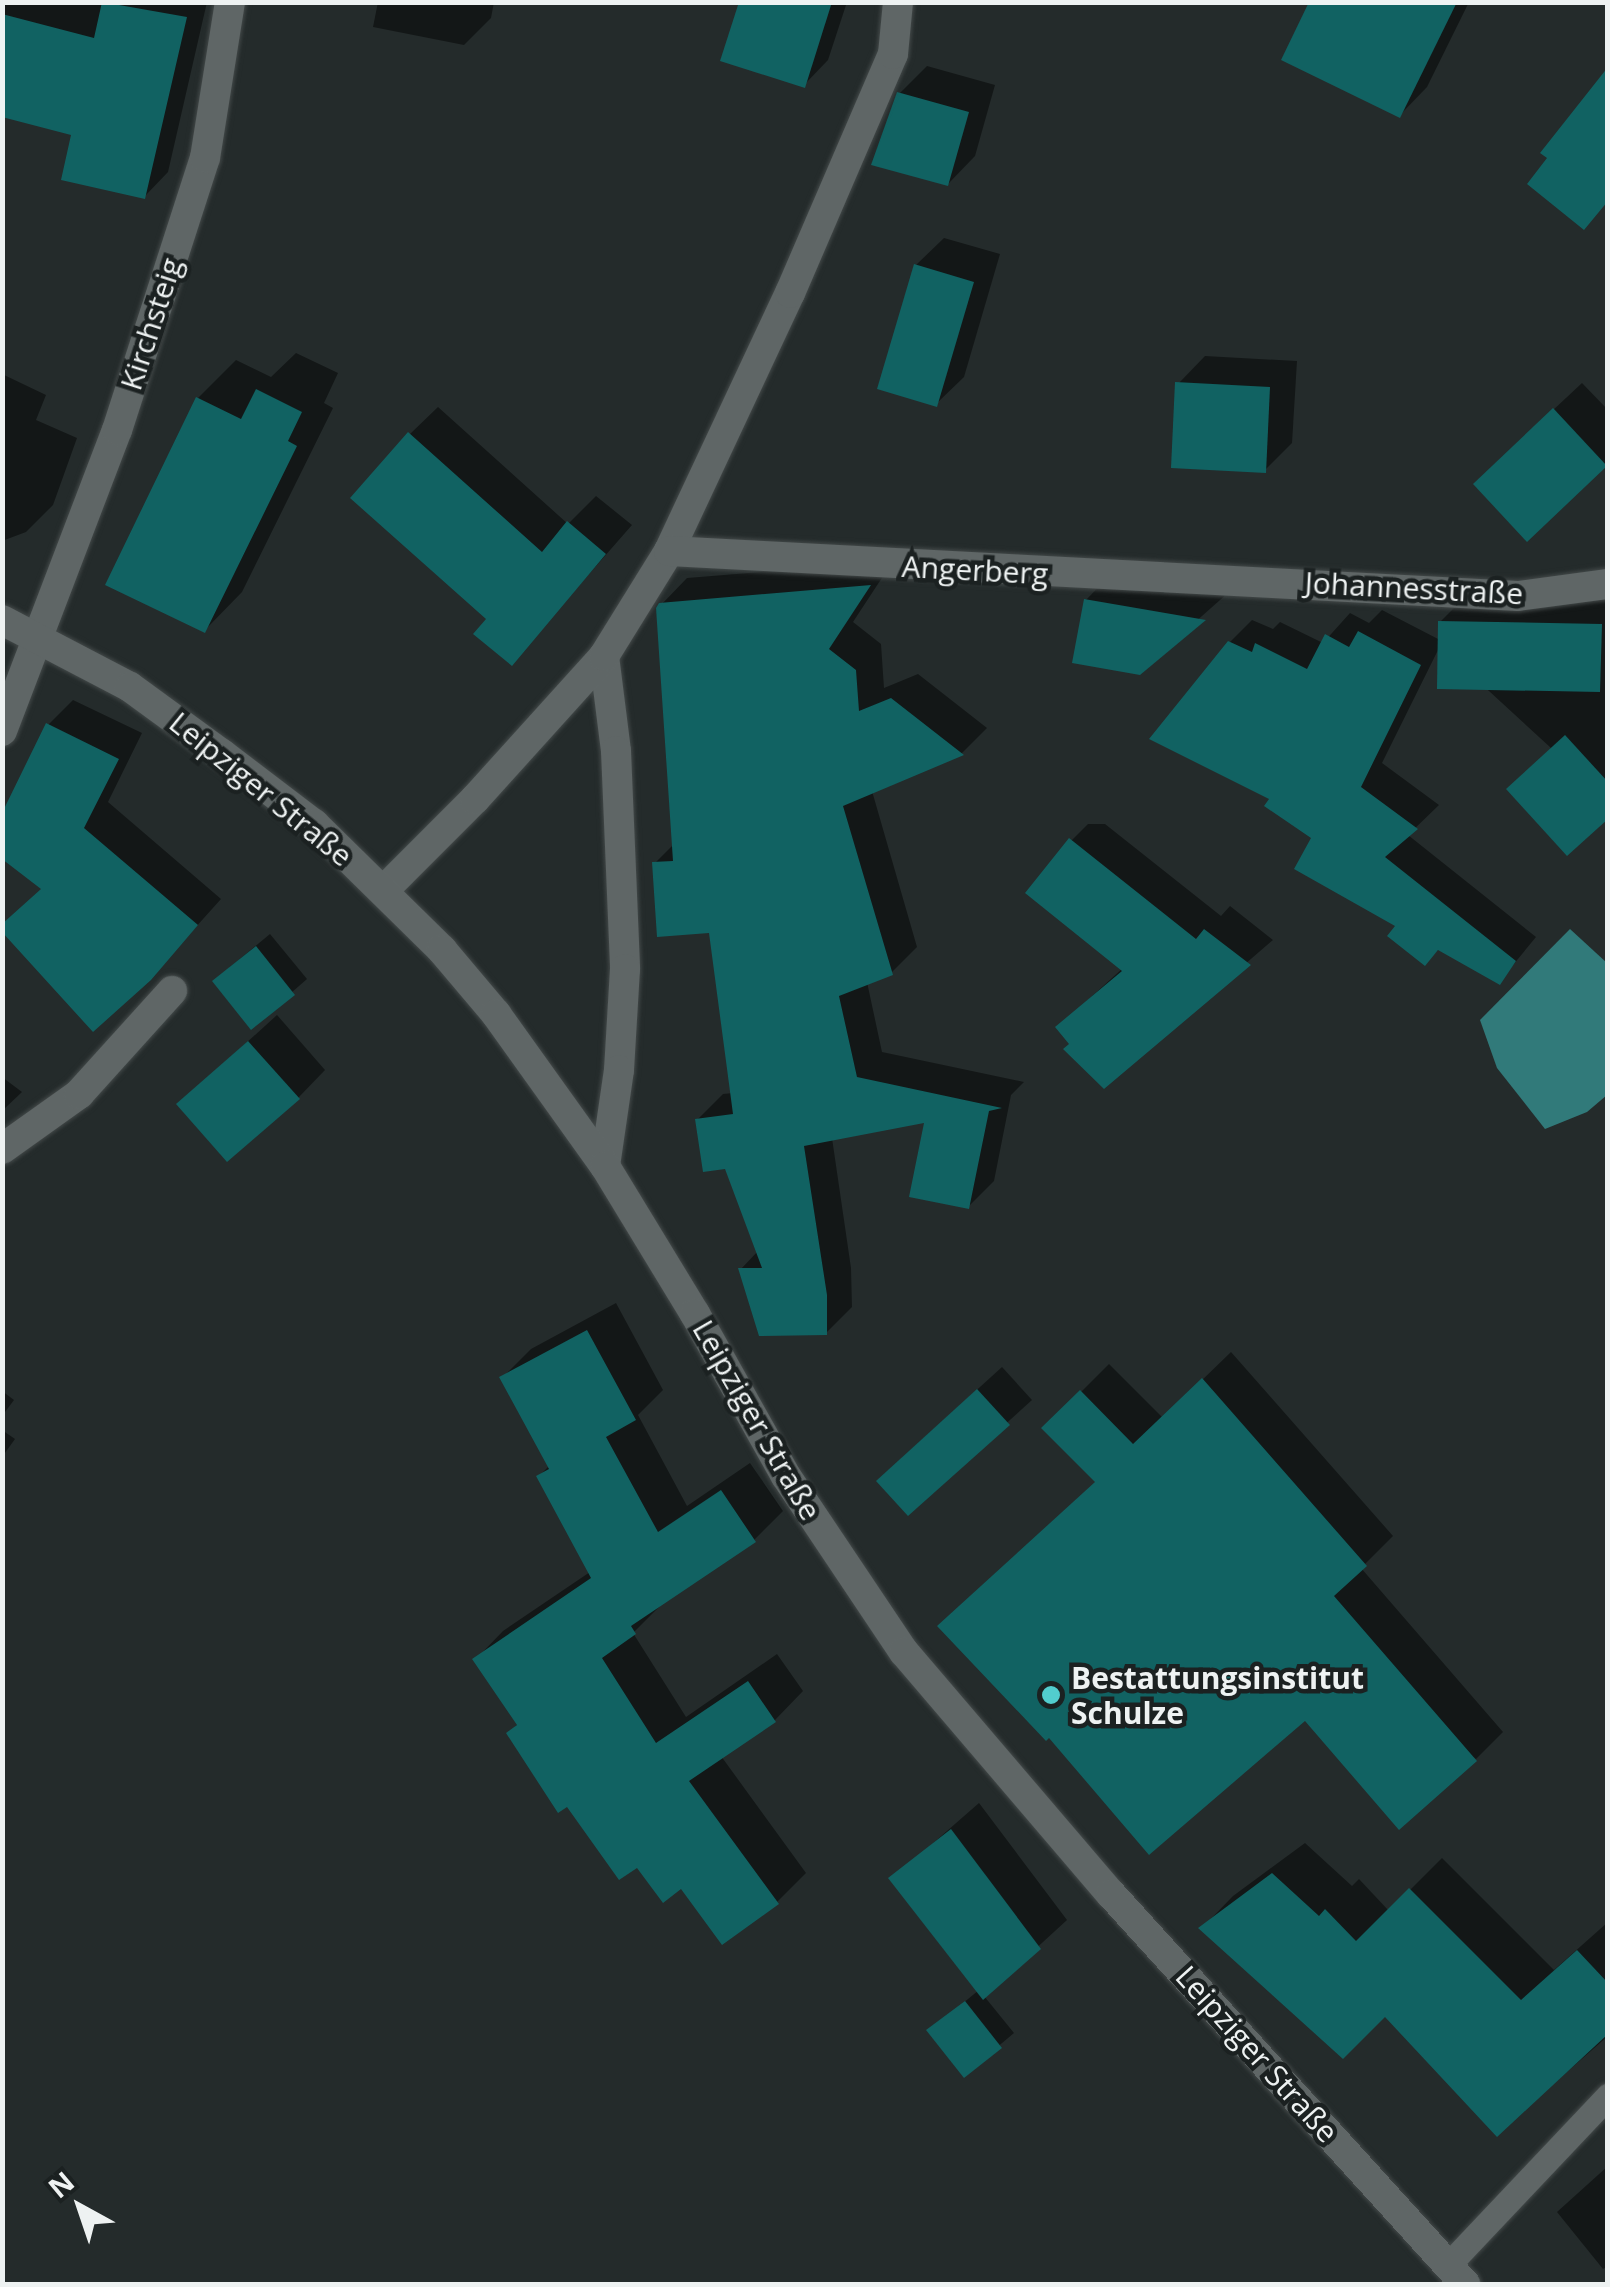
<!DOCTYPE html>
<html>
<head>
<meta charset="utf-8">
<style>
	body { margin:0 }
	#map { position:relative; width:1610px; height:2287px; overflow:hidden; background:#242b2b; font-family:"Open Sans",sans-serif }
	div>[style] { position:absolute }
	.water>* { inset:0; background:#317a7a }
	.shadow>* { inset:0; background:#0007 }
	.building>* { inset:0; background:#116262 }
	.roads { filter:drop-shadow(0 0 2px #434949) drop-shadow(0 0 2px #434949) }
	.service>* { height:25px; margin:-12.5px; padding:0 12.5px; transform-origin:12.5px; border-radius:12.5px; background:#5f6666 }
	.minor>* { height:30px; margin:-15px; padding:0 15px; transform-origin:15px; border-radius:15px; background:#5f6666 }
	.tertiary>* { height:30px; margin:-15px; padding:0 15px; transform-origin:15px; border-radius:15px; background:#5f6666 }
	.dots>* { width:28px; height:28px; translate:-50% -50%; box-sizing:border-box; border:5px solid #1b2121; border-radius:50% }
	span { translate:-50% -50%; white-space:nowrap; text-align:center; line-height:1.15; -webkit-text-stroke:9px #1b2121; paint-order:stroke }
	.street-label { font-size:30px; color:#eef2f2 }
	.poi-label { font-size:30px; color:#eef2f2; font-weight:700 }
	.left { translate:0 -50%; text-align:left }
	.frame { position:absolute; inset:0; border:5px solid #eef2f2; pointer-events:none }
	.north { position:absolute; left:30px; top:2157px; width:100px; height:100px; -webkit-text-stroke:8px #1b2121; paint-order:stroke; rotate:320deg; font-size:28px; font-weight:700; line-height:40px; text-align:center; color:#eef2f2 }
	.north::after { content:''; display:block; margin:auto; width:35px; height:45px; background:#eef2f2; clip-path:polygon(50% 0,100% 100%,50% 72%,0 100%) }
</style>
</head>
<body>
<div id="map">
	<div class="water">
		<i style="clip-path:polygon(1570px 929px,1607px 963px,1607px 1095px,1587px 1112px,1545px 1129px,1497px 1068px,1480px 1020px)"></i>
	</div>
	<div class="shadow">
		<i style="clip-path:polygon(2px 2px,207px 2px,168px 172px,145px 196px,74px 133px,2px 115px)"></i>
		<i style="clip-path:polygon(378px 2px,494px 2px,491px 18px,464px 45px,373px 27px)"></i>
		<i style="clip-path:polygon(741px 2px,847px 2px,828px 60px,804px 85px)"></i>
		<i style="clip-path:polygon(1311px 2px,1469px 2px,1427px 87px,1400px 115px)"></i>
		<i style="clip-path:polygon(927px 66px,995px 85px,975px 156px,948px 184px,899px 94px)"></i>
		<i style="clip-path:polygon(944px 238px,1000px 254px,964px 377px,936px 404px,916px 265px)"></i>
		<i style="clip-path:polygon(296px 353px,338px 373px,324px 403px,333px 408px,242px 592px,205px 630px,198px 398px,236px 360px,271px 377px)"></i>
		<i style="clip-path:polygon(1205px 356px,1297px 361px,1292px 443px,1265px 470px,1178px 384px)"></i>
		<i style="clip-path:polygon(2px 374px,46px 395px,36px 420px,77px 438px,53px 505px,26px 532px,2px 541px)"></i>
		<i style="clip-path:polygon(1582px 383px,1608px 410px,1608px 463px,1528px 538px,1504px 456px)"></i>
		<i style="clip-path:polygon(438px 407px,568px 524px,596px 496px,632px 525px,512px 662px,410px 434px)"></i>
		<i style="clip-path:polygon(893px 561px,853px 622px,881px 644px,884px 688px,918px 674px,987px 728px,962px 753px,872px 791px,917px 947px,891px 973px,867px 982px,882px 1052px,1024px 1082px,1011px 1095px,994px 1181px,968px 1207px,927px 1120px,832px 1138px,851px 1268px,852px 1307px,826px 1333px,741px 1269px,758px 1251px,726px 1166px,697px 1120px,723px 1094px,733px 1093px,711px 931px,655px 863px,674px 844px,661px 605px,687px 578px)"></i>
		<i style="clip-path:polygon(1113px 572px,1229px 592px,1139px 672px,1086px 600px)"></i>
		<i style="clip-path:polygon(1468px 594px,1608px 597px,1608px 814px,1551px 748px,1440px 646px,1382px 763px,1439px 805px,1408px 835px,1536px 937px,1499px 982px,1440px 948px,1425px 963px,1399px 925px,1273px 798px,1229px 643px,1252px 620px,1273px 629px,1280px 622px,1323px 643px,1350px 613px,1369px 623px,1382px 610px,1440px 640px,1440px 622px)"></i>
		<i style="clip-path:polygon(73px 700px,142px 733px,108px 802px,221px 899px,150px 978px,43px 888px,48px 725px)"></i>
		<i style="clip-path:polygon(1088px 824px,1105px 824px,1221px 916px,1230px 906px,1273px 940px,1104px 1086px,1058px 1027px,1123px 968px,1063px 849px)"></i>
		<i style="clip-path:polygon(270px 934px,307px 979px,252px 1027px,229px 968px)"></i>
		<i style="clip-path:polygon(277px 1015px,325px 1070px,298px 1098px,179px 1104px)"></i>
		<i style="clip-path:polygon(2px 1077px,22px 1092px,2px 1111px)"></i>
		<i style="clip-path:polygon(616px 1303px,663px 1390px,638px 1415px,687px 1506px,750px 1463px,783px 1511px,754px 1540px,663px 1603px,633px 1633px,686px 1717px,777px 1654px,803px 1691px,775px 1720px,721px 1756px,806px 1873px,777px 1902px,681px 1886px,567px 1804px,509px 1733px,519px 1723px,475px 1660px,503px 1631px,590px 1572px,539px 1476px,550px 1465px,502px 1378px,531px 1349px)"></i>
		<i style="clip-path:polygon(1231px 1352px,1393px 1536px,1361px 1568px,1503px 1732px,1476px 1759px,1097px 1481px,1045px 1428px,1109px 1364px,1163px 1418px)"></i>
		<i style="clip-path:polygon(1002px 1367px,1032px 1400px,908px 1512px,903px 1457px)"></i>
		<i style="clip-path:polygon(2px 1391px,14px 1400px,2px 1416px)"></i>
		<i style="clip-path:polygon(2px 1430px,15px 1439px,2px 1457px)"></i>
		<i style="clip-path:polygon(979px 1803px,1067px 1920px,984px 1996px,1014px 2033px,964px 2075px,929px 2031px,979px 1990px,892px 1879px)"></i>
		<i style="clip-path:polygon(1305px 1843px,1352px 1886px,1359px 1879px,1389px 1911px,1442px 1858px,1554px 1970px,1608px 1922px,1608px 2036px,1497px 2133px,1385px 2014px,1202px 1928px,1233px 1896px)"></i>
		<i style="clip-path:polygon(1608px 2166px,1608px 2266px,1603px 2269px,1557px 2212px)"></i>
	</div>
	<div class="building">
		<i style="clip-path:polygon(102px 2px,187px 17px,145px 199px,61px 180px,71px 135px,2px 117px,2px 14px,94px 38px)"></i>
		<i style="clip-path:polygon(739px 2px,832px 2px,805px 88px,720px 61px)"></i>
		<i style="clip-path:polygon(1309px 2px,1457px 2px,1400px 118px,1281px 60px)"></i>
		<i style="clip-path:polygon(1608px 67px,1608px 201px,1584px 230px,1527px 184px,1547px 158px,1540px 153px)"></i>
		<i style="clip-path:polygon(897px 92px,969px 112px,948px 186px,871px 165px)"></i>
		<i style="clip-path:polygon(914px 264px,974px 282px,937px 407px,877px 389px)"></i>
		<i style="clip-path:polygon(1175px 382px,1270px 387px,1266px 473px,1171px 468px)"></i>
		<i style="clip-path:polygon(256px 389px,302px 412px,288px 441px,297px 446px,205px 633px,105px 585px,196px 397px,241px 419px)"></i>
		<i style="clip-path:polygon(1553px 408px,1607px 466px,1527px 542px,1473px 484px)"></i>
		<i style="clip-path:polygon(408px 432px,542px 552px,567px 521px,606px 554px,512px 666px,473px 634px,486px 619px,350px 498px)"></i>
		<i style="clip-path:polygon(871px 585px,829px 649px,856px 670px,859px 711px,891px 698px,964px 755px,843px 806px,893px 975px,839px 996px,857px 1077px,1002px 1108px,989px 1111px,969px 1209px,909px 1197px,924px 1123px,804px 1146px,827px 1295px,827px 1335px,759px 1336px,738px 1268px,762px 1268px,725px 1169px,703px 1172px,695px 1119px,733px 1114px,709px 933px,657px 937px,652px 862px,673px 861px,656px 608px,659px 603px)"></i>
		<i style="clip-path:polygon(1084px 599px,1206px 620px,1140px 675px,1072px 663px)"></i>
		<i style="clip-path:polygon(1438px 621px,1602px 624px,1600px 692px,1437px 689px)"></i>
		<i style="clip-path:polygon(1358px 631px,1421px 665px,1361px 787px,1418px 829px,1385px 857px,1516px 961px,1500px 985px,1438px 950px,1425px 966px,1387px 936px,1395px 926px,1294px 869px,1311px 838px,1264px 806px,1269px 799px,1149px 739px,1228px 641px,1252px 652px,1255px 643px,1307px 669px,1325px 634px,1349px 647px)"></i>
		<i style="clip-path:polygon(46px 723px,119px 759px,84px 828px,198px 925px,151px 980px,93px 1032px,2px 932px,2px 924px,41px 889px,2px 859px,2px 813px)"></i>
		<i style="clip-path:polygon(1565px 735px,1608px 782px,1608px 819px,1567px 856px,1506px 789px)"></i>
		<i style="clip-path:polygon(1069px 838px,1196px 939px,1204px 929px,1251px 965px,1104px 1089px,1063px 1049px,1069px 1044px,1055px 1027px,1122px 971px,1025px 893px)"></i>
		<i style="clip-path:polygon(256px 946px,295px 995px,251px 1030px,212px 981px)"></i>
		<i style="clip-path:polygon(248px 1041px,300px 1099px,227px 1162px,176px 1104px)"></i>
		<i style="clip-path:polygon(587px 1330px,636px 1420px,606px 1437px,658px 1532px,721px 1490px,756px 1542px,631px 1626px,636px 1634px,602px 1658px,656px 1743px,748px 1681px,776px 1722px,689px 1781px,779px 1904px,722px 1945px,681px 1889px,663px 1903px,637px 1868px,619px 1880px,567px 1807px,558px 1813px,506px 1733px,517px 1725px,472px 1659px,591px 1578px,536px 1476px,549px 1469px,499px 1377px)"></i>
		<i style="clip-path:polygon(1202px 1378px,1367px 1566px,1334px 1596px,1477px 1761px,1399px 1830px,1305px 1721px,1149px 1855px,1049px 1738px,1046px 1741px,937px 1626px,1095px 1482px,1041px 1428px,1080px 1390px,1133px 1444px)"></i>
		<i style="clip-path:polygon(977px 1389px,1010px 1425px,908px 1516px,876px 1481px)"></i>
		<i style="clip-path:polygon(951px 1829px,1041px 1949px,983px 2000px,888px 1878px)"></i>
		<i style="clip-path:polygon(1272px 1873px,1319px 1916px,1325px 1909px,1356px 1941px,1409px 1888px,1521px 2000px,1577px 1950px,1608px 1983px,1608px 2034px,1497px 2137px,1385px 2017px,1343px 2059px,1198px 1928px)"></i>
		<i style="clip-path:polygon(965px 2001px,1002px 2048px,964px 2078px,926px 2030px)"></i>
	</div>
	<div class="roads">
		<div class="service">
			<i style="left:1448px;top:2265px;width:233px;rotate:-46.6deg"></i>
		</div>
		<div class="minor">
			<i style="left:669px;top:551px;width:285px;rotate:-64.9deg"></i>
			<i style="left:790px;top:293px;width:260px;rotate:-66.7deg"></i>
			<i style="left:893px;top:54px;width:52px;rotate:-84.5deg"></i>
			<i style="left:604px;top:656px;width:96px;rotate:82.8deg"></i>
			<i style="left:616px;top:751px;width:218px;rotate:87.6deg"></i>
			<i style="left:625px;top:969px;width:101px;rotate:93.4deg"></i>
			<i style="left:619px;top:1070px;width:97px;rotate:98.3deg"></i>
			<i style="left:2px;top:731px;width:322px;rotate:-69.1deg"></i>
			<i style="left:117px;top:430px;width:286px;rotate:-72.1deg"></i>
			<i style="left:205px;top:158px;width:158px;rotate:-80.9deg"></i>
			<i style="left:383px;top:891px;width:130px;rotate:-45deg"></i>
			<i style="left:475px;top:799px;width:193px;rotate:-47.9deg"></i>
			<i style="left:604px;top:656px;width:123px;rotate:-58.2deg"></i>
			<i style="left:669px;top:551px;width:850px;rotate:3.03deg"></i>
			<i style="left:1518px;top:596px;width:91px;rotate:-7.6deg"></i>
			<i style="left:2px;top:1149px;width:95px;rotate:-35.5deg"></i>
			<i style="left:79px;top:1094px;width:139px;rotate:-47.9deg"></i>
		</div>
		<div class="tertiary">
			<i style="left:2px;top:620px;width:144px;rotate:27.6deg"></i>
			<i style="left:130px;top:687px;width:114px;rotate:36.1deg"></i>
			<i style="left:222px;top:754px;width:116px;rotate:37.3deg"></i>
			<i style="left:314px;top:824px;width:180px;rotate:44.5deg"></i>
			<i style="left:442px;top:950px;width:84px;rotate:49.8deg"></i>
			<i style="left:496px;top:1014px;width:187px;rotate:54.4deg"></i>
			<i style="left:605px;top:1166px;width:173px;rotate:58.7deg"></i>
			<i style="left:695px;top:1314px;width:186px;rotate:60.7deg"></i>
			<i style="left:786px;top:1476px;width:212px;rotate:56.2deg"></i>
			<i style="left:904px;top:1652px;width:318px;rotate:49.5deg"></i>
			<i style="left:1111px;top:1894px;width:527px;rotate:47.77deg"></i>
		</div>
	</div>
	<div class="dots">
		<i style="left:1051px;top:1695px;background:#52cdce"></i>
	</div>
	<div class="street-label">
		<span style="left:151px;top:324px;rotate:-72deg">Kirchsteig</span>
		<span style="left:975px;top:570px;rotate:3deg">Angerberg</span>
		<span style="left:1414px;top:588px;rotate:3deg">Johannesstraße</span>
		<span style="left:261px;top:789px;rotate:39deg">Leipziger Straße</span>
		<span style="left:757px;top:1420px;rotate:60deg">Leipziger Straße</span>
		<span style="left:1257px;top:2054px;rotate:48deg">Leipziger Straße</span>
	</div>
	<div class="poi-label">
		<span class="left" style="left:1071px;top:1695px">Bestattungsinstitut<br>Schulze</span>
	</div>
	<div class="frame"></div>
	<div class="north">N</div>
</div>
</body>
</html>
